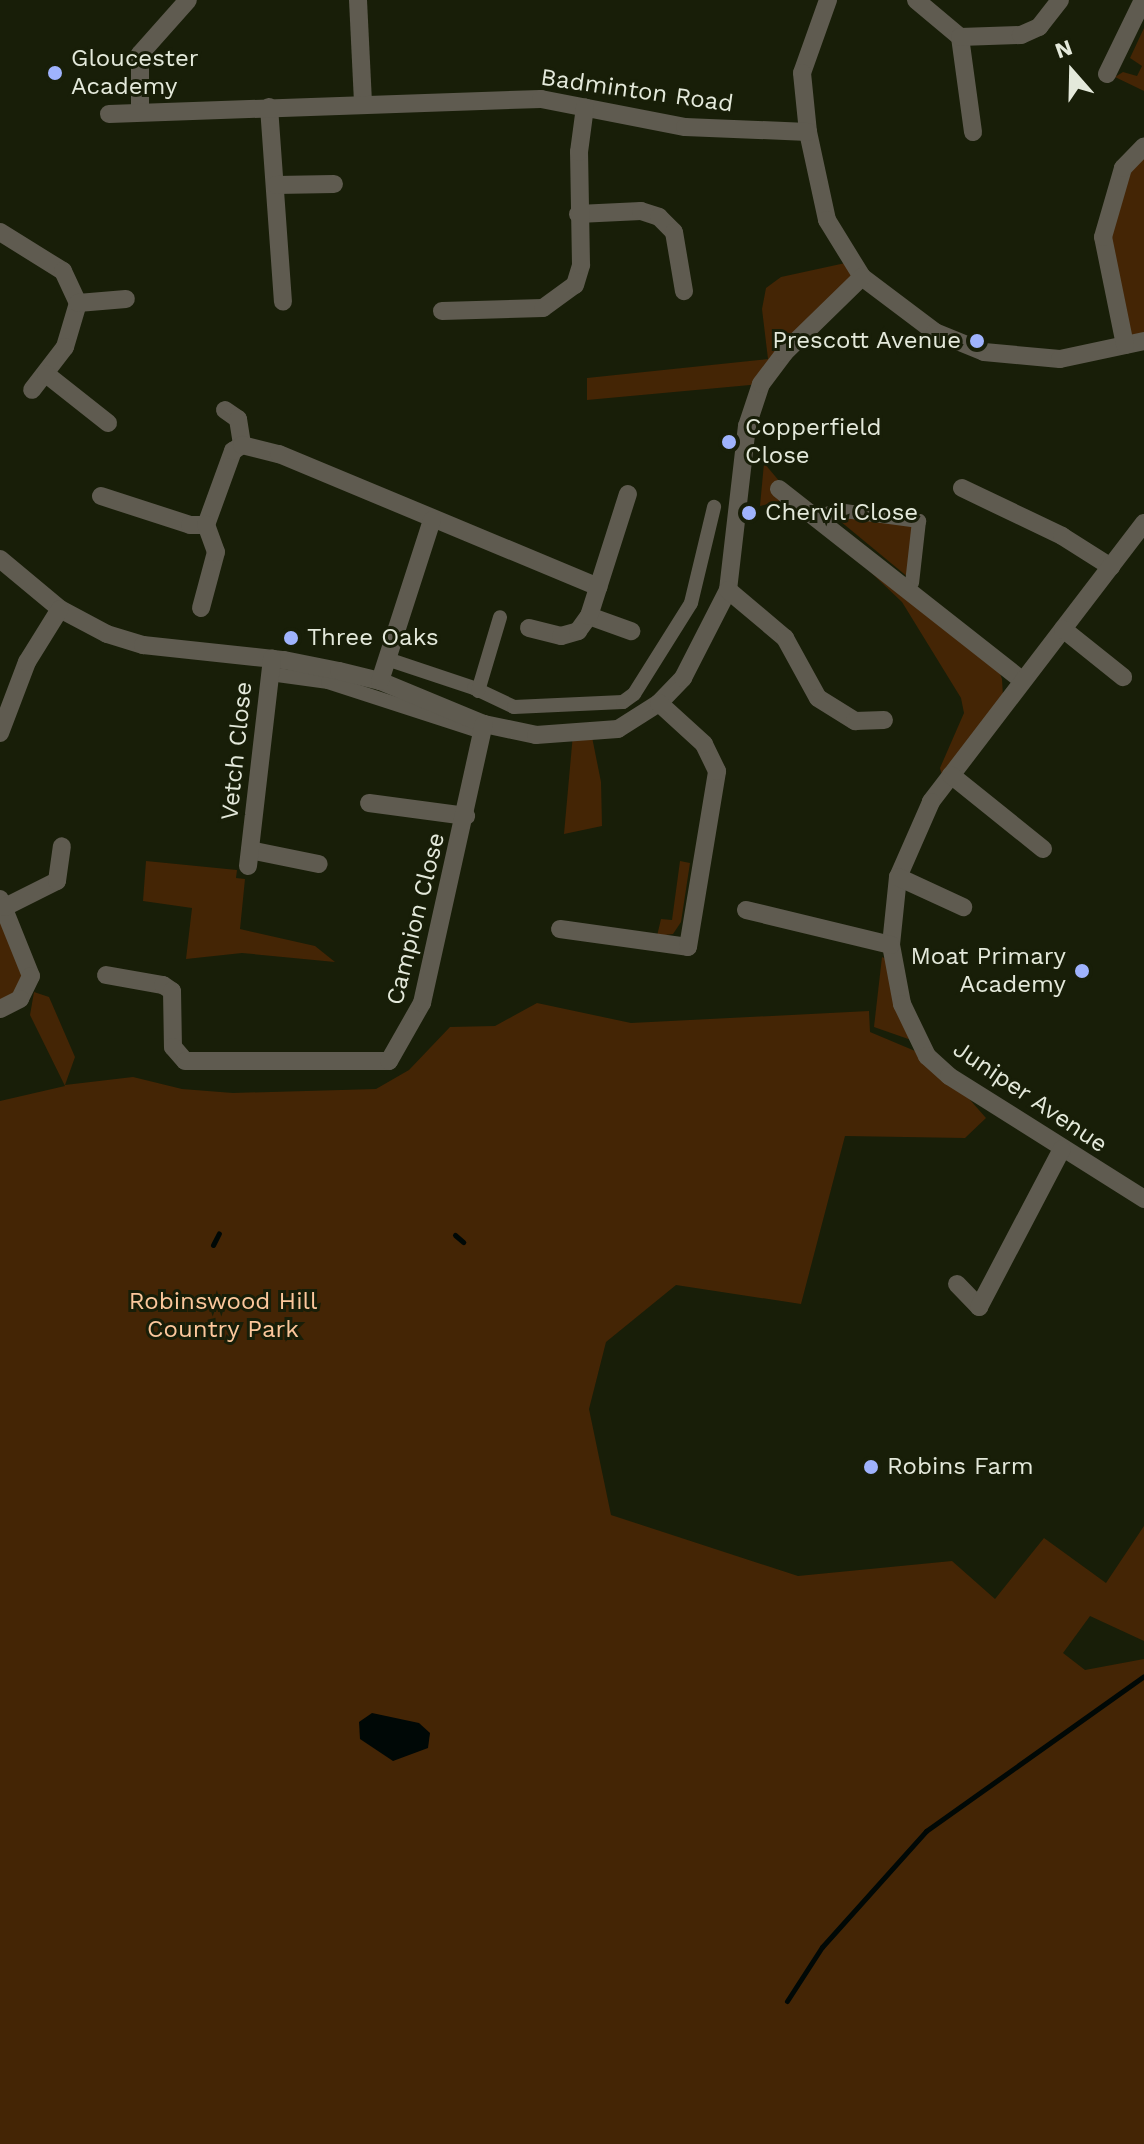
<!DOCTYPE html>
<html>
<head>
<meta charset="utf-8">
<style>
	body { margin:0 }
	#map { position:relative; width:1144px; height:2144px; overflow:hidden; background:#181e08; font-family:"Work Sans",sans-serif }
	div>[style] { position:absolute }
	.green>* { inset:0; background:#442505 }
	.water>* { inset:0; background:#000806 }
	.stream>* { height:5px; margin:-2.5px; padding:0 2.5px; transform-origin:2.5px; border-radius:2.5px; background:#000806 }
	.pedestrian>* { height:14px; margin:-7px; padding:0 7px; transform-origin:7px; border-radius:7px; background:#5f5b50 }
	.minor>* { height:18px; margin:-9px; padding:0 9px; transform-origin:9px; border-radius:9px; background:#5f5b50 }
	.dots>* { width:22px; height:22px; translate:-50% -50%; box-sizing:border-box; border:4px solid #181e08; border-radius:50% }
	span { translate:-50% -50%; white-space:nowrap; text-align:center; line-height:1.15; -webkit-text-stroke:6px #181e08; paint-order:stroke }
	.poi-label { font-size:24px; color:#e4e9db }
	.left { translate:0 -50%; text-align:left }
	.right { translate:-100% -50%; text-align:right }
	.street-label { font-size:24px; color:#e4e9db }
	.park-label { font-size:24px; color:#fcc79c }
	.north { position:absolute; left:1032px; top:32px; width:80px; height:80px; -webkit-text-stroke:6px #181e08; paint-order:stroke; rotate:340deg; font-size:22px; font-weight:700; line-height:32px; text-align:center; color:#e4e9db }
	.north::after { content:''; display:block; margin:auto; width:28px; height:36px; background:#e4e9db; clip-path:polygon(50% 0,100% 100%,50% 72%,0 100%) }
</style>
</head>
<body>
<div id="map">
	<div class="green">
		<i style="clip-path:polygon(1144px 28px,1144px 91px,1115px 77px,1123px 72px,1137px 76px,1142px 66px,1130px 58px)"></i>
		<i style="clip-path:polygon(1144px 146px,1144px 341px,1125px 345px,1103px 237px,1123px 168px)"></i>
		<i style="clip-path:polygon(850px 262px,862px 277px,761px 384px,587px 400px,587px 378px,768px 359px,762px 309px,766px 288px,781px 277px)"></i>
		<i style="clip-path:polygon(764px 463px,780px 482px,780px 501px,760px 506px)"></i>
		<i style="clip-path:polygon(849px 513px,916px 523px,909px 578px,840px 521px)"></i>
		<i style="clip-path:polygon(861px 563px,999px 671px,1002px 679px,1003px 697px,942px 776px,940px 768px,964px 713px,961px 698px,902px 602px)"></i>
		<i style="clip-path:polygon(591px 732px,601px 782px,602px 826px,564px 834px,573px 734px)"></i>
		<i style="clip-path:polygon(146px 861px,237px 870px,236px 878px,245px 879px,240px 929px,315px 946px,335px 962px,242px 953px,186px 959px,192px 908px,143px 901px)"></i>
		<i style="clip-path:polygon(680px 861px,690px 863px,681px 922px,673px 934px,657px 936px,661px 919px,672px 920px)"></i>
		<i style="clip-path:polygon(0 905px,31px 976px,0 1009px)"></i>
		<i style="clip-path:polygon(882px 957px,886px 959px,914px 1041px,874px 1027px)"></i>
		<i style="clip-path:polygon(34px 992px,49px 997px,75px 1057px,65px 1085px,133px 1077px,182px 1089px,233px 1093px,376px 1089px,409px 1070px,450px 1027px,495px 1026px,537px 1003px,631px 1023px,869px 1011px,870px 1032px,927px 1056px,949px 1076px,986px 1118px,965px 1138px,845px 1136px,801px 1304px,676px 1285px,606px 1342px,589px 1409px,611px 1515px,798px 1576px,952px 1561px,995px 1599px,1044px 1538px,1106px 1583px,1144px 1526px,1144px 1641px,1090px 1616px,1063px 1653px,1085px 1670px,1144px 1659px,1144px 2144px,0 2144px,0 1101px,65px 1086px,30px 1015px)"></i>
	</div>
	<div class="water">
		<i style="clip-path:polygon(372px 1713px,419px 1723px,430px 1733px,428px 1748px,393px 1761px,360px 1739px,359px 1722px)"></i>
	</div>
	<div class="stream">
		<i style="left:455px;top:1235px;width:11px;rotate:41deg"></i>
		<i style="left:213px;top:1245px;width:13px;rotate:-63deg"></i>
		<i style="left:787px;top:2001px;width:64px;rotate:-57.1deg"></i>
		<i style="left:822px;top:1947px;width:156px;rotate:-48.1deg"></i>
		<i style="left:926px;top:1831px;width:267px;rotate:-35.4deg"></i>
	</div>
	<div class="pedestrian">
		<i style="left:824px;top:515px;width:14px;rotate:-21deg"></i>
		<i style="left:837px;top:510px;width:83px;rotate:7.6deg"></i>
		<i style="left:919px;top:521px;width:62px;rotate:96.4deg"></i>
		<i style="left:387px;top:659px;width:92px;rotate:18.4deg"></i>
		<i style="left:474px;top:688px;width:44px;rotate:25.4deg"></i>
		<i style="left:514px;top:707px;width:109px;rotate:-2.6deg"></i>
		<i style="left:623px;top:702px;width:14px;rotate:-36deg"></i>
		<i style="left:634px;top:694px;width:107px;rotate:-57.9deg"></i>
		<i style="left:691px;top:603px;width:99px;rotate:-76.5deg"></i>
		<i style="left:270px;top:674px;width:59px;rotate:7.9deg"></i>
		<i style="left:328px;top:682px;width:162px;rotate:18deg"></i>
		<i style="left:478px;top:691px;width:77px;rotate:-73.4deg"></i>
	</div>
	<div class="minor">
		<i style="left:358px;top:0;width:103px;rotate:87.2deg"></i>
		<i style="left:828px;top:0;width:77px;rotate:109.6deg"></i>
		<i style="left:802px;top:73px;width:59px;rotate:84.2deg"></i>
		<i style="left:808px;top:132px;width:90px;rotate:77.8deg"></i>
		<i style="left:827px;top:220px;width:67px;rotate:58.4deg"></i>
		<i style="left:862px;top:277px;width:91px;rotate:37deg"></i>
		<i style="left:935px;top:332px;width:53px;rotate:22.2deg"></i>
		<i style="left:984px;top:352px;width:76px;rotate:5.3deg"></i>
		<i style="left:1060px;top:359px;width:86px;rotate:-12.1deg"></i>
		<i style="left:916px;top:0;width:57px;rotate:40.1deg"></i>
		<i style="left:960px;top:37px;width:96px;rotate:82.2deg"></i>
		<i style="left:960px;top:37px;width:61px;rotate:-1.9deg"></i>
		<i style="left:1021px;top:35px;width:20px;rotate:-24deg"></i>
		<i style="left:1039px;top:27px;width:34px;rotate:-52deg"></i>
		<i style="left:1107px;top:74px;width:82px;rotate:-64.1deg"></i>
		<i style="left:269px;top:107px;width:195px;rotate:85.9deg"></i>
		<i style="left:140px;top:112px;width:58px;rotate:-90deg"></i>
		<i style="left:140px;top:54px;width:72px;rotate:-48.4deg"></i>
		<i style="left:109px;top:114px;width:432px;rotate:-2deg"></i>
		<i style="left:541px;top:99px;width:147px;rotate:11deg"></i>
		<i style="left:685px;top:127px;width:123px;rotate:2.3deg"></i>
		<i style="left:276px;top:185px;width:58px;rotate:-1deg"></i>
		<i style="left:578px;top:214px;width:63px;rotate:-2.7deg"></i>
		<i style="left:641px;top:211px;width:19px;rotate:18deg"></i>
		<i style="left:659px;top:217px;width:21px;rotate:45deg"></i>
		<i style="left:674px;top:232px;width:60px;rotate:80.4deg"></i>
		<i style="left:0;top:232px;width:74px;rotate:31.8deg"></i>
		<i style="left:63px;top:271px;width:35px;rotate:65deg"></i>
		<i style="left:78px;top:303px;width:46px;rotate:106.5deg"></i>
		<i style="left:65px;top:347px;width:54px;rotate:127.5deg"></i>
		<i style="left:78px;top:303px;width:48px;rotate:-4.8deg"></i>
		<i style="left:442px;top:311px;width:101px;rotate:-1.7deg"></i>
		<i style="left:543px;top:308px;width:39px;rotate:-36deg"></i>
		<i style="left:575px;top:285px;width:21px;rotate:-73deg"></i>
		<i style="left:581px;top:265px;width:113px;rotate:-91deg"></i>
		<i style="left:579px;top:152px;width:45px;rotate:-82.4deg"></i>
		<i style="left:1125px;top:345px;width:110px;rotate:-101.5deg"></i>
		<i style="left:1103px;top:237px;width:72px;rotate:-73.8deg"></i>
		<i style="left:1123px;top:168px;width:30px;rotate:-46deg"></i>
		<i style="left:46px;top:374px;width:79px;rotate:38.3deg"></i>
		<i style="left:225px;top:410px;width:16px;rotate:35deg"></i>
		<i style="left:238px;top:419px;width:26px;rotate:81deg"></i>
		<i style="left:962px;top:488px;width:111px;rotate:25.6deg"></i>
		<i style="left:1062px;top:536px;width:58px;rotate:32.3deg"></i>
		<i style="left:779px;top:489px;width:310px;rotate:38.2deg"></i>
		<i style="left:101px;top:496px;width:94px;rotate:18deg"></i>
		<i style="left:190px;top:525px;width:16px"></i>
		<i style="left:206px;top:525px;width:79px;rotate:-70deg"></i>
		<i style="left:233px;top:451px;width:11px;rotate:-34deg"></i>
		<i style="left:242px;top:445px;width:38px;rotate:14deg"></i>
		<i style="left:279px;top:454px;width:346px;rotate:22.6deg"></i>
		<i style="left:1144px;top:523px;width:351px;rotate:127.4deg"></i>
		<i style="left:931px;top:802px;width:82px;rotate:113.7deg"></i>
		<i style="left:898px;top:877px;width:68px;rotate:95.9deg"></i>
		<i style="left:891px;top:945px;width:60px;rotate:79.4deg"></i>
		<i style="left:902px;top:1004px;width:58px;rotate:64.3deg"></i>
		<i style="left:927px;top:1056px;width:30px;rotate:42deg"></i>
		<i style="left:949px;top:1076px;width:231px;rotate:32.2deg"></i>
		<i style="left:0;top:559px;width:78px;rotate:39.8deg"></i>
		<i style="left:60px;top:609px;width:53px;rotate:28deg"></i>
		<i style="left:107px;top:634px;width:38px;rotate:17deg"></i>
		<i style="left:143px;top:645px;width:142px;rotate:6.1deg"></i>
		<i style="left:284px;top:660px;width:56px;rotate:11.3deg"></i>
		<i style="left:339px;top:671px;width:42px;rotate:13.7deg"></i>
		<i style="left:380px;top:681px;width:113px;rotate:22.5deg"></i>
		<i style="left:484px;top:724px;width:53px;rotate:11.9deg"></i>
		<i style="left:536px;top:735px;width:82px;rotate:-4.2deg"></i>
		<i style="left:618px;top:729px;width:49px;rotate:-32.4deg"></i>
		<i style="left:659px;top:703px;width:35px;rotate:-46deg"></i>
		<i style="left:683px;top:678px;width:99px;rotate:-62.9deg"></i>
		<i style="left:728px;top:590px;width:165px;rotate:-83.4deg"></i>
		<i style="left:747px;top:426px;width:44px;rotate:-71.6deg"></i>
		<i style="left:761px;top:384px;width:39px;rotate:-53deg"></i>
		<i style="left:784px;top:353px;width:109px;rotate:-44.3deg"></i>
		<i style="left:728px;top:590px;width:75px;rotate:40.1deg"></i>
		<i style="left:785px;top:638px;width:68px;rotate:61.2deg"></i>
		<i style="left:818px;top:698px;width:44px;rotate:31.9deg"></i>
		<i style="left:855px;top:721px;width:29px;rotate:-2deg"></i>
		<i style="left:201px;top:608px;width:58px;rotate:-75deg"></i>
		<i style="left:216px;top:552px;width:29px;rotate:-110deg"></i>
		<i style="left:589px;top:616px;width:45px;rotate:19.7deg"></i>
		<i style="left:529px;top:628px;width:33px;rotate:14deg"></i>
		<i style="left:561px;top:636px;width:18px;rotate:-16deg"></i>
		<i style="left:578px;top:631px;width:19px;rotate:-54deg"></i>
		<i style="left:589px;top:616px;width:128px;rotate:-72.3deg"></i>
		<i style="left:1063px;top:629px;width:77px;rotate:38.7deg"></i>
		<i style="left:380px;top:681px;width:169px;rotate:-72.1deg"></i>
		<i style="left:0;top:733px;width:76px;rotate:-69.2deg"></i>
		<i style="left:27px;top:662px;width:62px;rotate:-58.1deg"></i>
		<i style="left:951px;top:775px;width:118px;rotate:38.8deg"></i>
		<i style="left:369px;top:803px;width:98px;rotate:7.6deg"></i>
		<i style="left:250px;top:850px;width:70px;rotate:11.5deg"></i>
		<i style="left:248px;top:866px;width:209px;rotate:-83.4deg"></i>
		<i style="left:898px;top:877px;width:72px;rotate:24.8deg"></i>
		<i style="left:0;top:899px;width:83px;rotate:68.1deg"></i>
		<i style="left:31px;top:976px;width:25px;rotate:116deg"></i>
		<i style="left:20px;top:999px;width:22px;rotate:153deg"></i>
		<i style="left:5px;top:907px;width:58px;rotate:-26.6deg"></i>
		<i style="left:57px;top:881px;width:35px;rotate:-82deg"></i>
		<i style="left:746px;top:910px;width:149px;rotate:13.6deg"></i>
		<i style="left:560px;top:929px;width:129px;rotate:8deg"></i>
		<i style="left:688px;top:947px;width:178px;rotate:-80.6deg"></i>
		<i style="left:717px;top:771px;width:30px;rotate:-116deg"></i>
		<i style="left:704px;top:744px;width:61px;rotate:-137.7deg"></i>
		<i style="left:106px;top:975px;width:58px;rotate:10deg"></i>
		<i style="left:163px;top:985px;width:11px;rotate:34deg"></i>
		<i style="left:172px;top:991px;width:56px;rotate:89deg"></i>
		<i style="left:173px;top:1047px;width:18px;rotate:49deg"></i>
		<i style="left:185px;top:1061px;width:204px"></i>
		<i style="left:389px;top:1061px;width:67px;rotate:-60.4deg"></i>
		<i style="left:422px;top:1003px;width:286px;rotate:-77.5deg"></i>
		<i style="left:957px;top:1284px;width:32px;rotate:46deg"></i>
		<i style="left:979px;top:1307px;width:178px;rotate:-62.3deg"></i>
	</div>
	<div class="dots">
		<i style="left:55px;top:73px;background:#9fb3fd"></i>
		<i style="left:977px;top:341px;background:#9fb3fd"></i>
		<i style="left:729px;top:442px;background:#9fb3fd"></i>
		<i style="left:749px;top:513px;background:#9fb3fd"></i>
		<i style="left:291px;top:638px;background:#9fb3fd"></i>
		<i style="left:1082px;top:971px;background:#9fb3fd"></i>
		<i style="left:871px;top:1467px;background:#9fb3fd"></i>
	</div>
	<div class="poi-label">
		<span class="left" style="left:71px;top:73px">Gloucester<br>Academy</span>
		<span class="right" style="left:961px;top:341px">Prescott Avenue</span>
		<span class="left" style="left:745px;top:442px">Copperfield<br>Close</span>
		<span class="left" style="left:765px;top:513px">Chervil Close</span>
		<span class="left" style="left:307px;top:638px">Three Oaks</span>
		<span class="right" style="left:1066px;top:971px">Moat Primary<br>Academy</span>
		<span class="left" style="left:887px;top:1467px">Robins Farm</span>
	</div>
	<div class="street-label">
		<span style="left:637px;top:91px;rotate:8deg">Badminton Road</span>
		<span style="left:237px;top:751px;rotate:-84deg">Vetch Close</span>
		<span style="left:416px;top:919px;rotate:-76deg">Campion Close</span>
		<span style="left:1030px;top:1097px;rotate:34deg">Juniper Avenue</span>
	</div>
	<div class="park-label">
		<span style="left:223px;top:1316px">Robinswood Hill<br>Country Park</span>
	</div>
	<div class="north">N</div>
</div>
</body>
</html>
